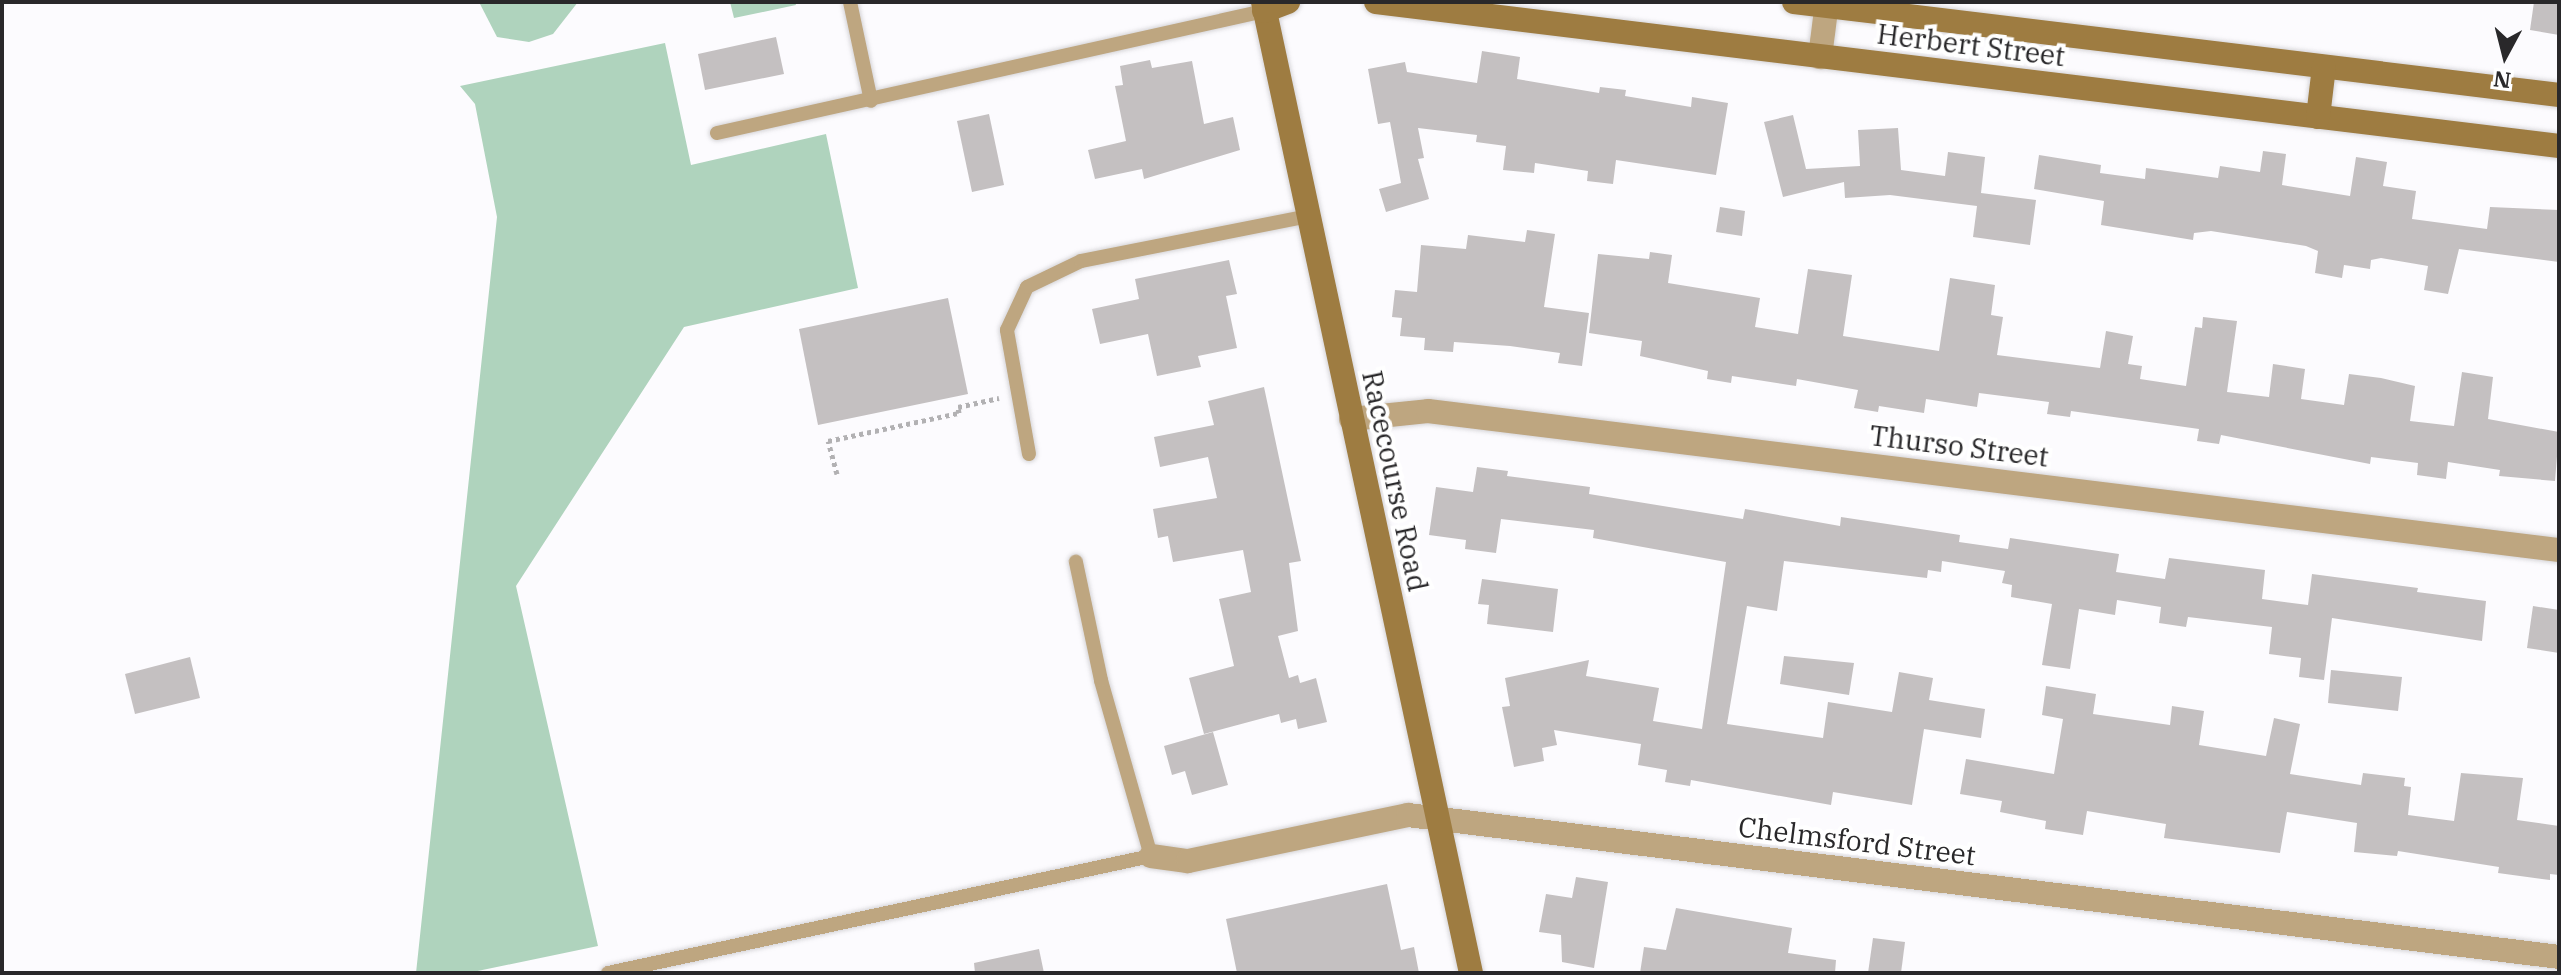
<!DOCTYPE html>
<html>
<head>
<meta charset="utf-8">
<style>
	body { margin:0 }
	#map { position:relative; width:2561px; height:975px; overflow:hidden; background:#fcfbfe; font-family:"IBM Plex Serif",serif }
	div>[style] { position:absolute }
	.green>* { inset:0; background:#afd3bd }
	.building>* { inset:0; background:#c4c0c1 }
	.path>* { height:5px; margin-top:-2.5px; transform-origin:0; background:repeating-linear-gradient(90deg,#b2b1b3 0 4px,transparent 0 8px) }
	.roads { filter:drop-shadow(0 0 2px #d6d5d8) drop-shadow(0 0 2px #d6d5d8) }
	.lane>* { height:14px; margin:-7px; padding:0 7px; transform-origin:7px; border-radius:7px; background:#bea680 }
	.street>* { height:24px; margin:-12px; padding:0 12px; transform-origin:12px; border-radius:12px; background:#bea680 }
	.secondary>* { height:24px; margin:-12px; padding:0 12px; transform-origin:12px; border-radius:12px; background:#9e7c41 }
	span { translate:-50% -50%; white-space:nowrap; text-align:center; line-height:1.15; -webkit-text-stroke:8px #fff; paint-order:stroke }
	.street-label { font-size:28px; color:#29282a }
	.frame { position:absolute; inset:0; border:4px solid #29282a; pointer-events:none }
	.north { position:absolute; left:2465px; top:16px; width:80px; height:80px; -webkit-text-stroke:6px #fff; paint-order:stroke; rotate:187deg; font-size:22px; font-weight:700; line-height:32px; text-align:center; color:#29282a }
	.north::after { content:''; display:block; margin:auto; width:28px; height:36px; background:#29282a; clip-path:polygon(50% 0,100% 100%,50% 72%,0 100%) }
</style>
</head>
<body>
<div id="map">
	<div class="green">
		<i style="clip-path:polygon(479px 2px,578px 2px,553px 34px,529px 42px,497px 37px)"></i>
		<i style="clip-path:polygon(730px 2px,795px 2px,796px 5px,734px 18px)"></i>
		<i style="clip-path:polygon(665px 43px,691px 165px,826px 134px,858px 288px,684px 327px,516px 586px,598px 946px,468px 973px,416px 973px,497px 217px,475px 104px,460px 86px)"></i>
	</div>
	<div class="building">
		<i style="clip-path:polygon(2534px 2px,2559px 2px,2559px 35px,2530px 30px)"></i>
		<i style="clip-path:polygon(776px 37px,784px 74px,705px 90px,698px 54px)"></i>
		<i style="clip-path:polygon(1482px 51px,1520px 57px,1517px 79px,1599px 93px,1600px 87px,1626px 90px,1625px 96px,1691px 107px,1692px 97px,1728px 103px,1716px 175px,1616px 160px,1613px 184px,1587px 181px,1588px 171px,1535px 163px,1534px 173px,1503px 170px,1506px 146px,1476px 142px,1477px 135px,1418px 128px,1424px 158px,1418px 159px,1429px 199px,1386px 212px,1379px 189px,1401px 183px,1390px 122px,1378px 124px,1368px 69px,1405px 62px,1407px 72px,1477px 83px)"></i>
		<i style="clip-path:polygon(1150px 60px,1152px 68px,1192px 61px,1204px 124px,1233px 117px,1240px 150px,1144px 179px,1142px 169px,1095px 179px,1088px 150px,1126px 141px,1115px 86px,1123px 85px,1120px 66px)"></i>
		<i style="clip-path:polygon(989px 114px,1004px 185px,972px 192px,957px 121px)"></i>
		<i style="clip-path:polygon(1793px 115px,1806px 169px,1860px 166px,1858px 130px,1898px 128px,1901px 170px,1945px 176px,1948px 152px,1985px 157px,1981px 193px,2036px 200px,2030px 245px,1973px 237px,1977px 206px,1890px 195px,1845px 198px,1844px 182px,1783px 197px,1764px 122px)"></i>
		<i style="clip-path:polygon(2263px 151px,2286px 154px,2282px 185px,2350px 196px,2356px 157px,2387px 162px,2383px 186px,2416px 191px,2412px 219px,2487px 229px,2490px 207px,2559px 210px,2559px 262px,2459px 249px,2448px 294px,2424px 290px,2428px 266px,2381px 258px,2371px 260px,2370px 269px,2344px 265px,2342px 278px,2315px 273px,2318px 251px,2306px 246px,2211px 231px,2194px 233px,2193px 240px,2101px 225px,2104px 201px,2034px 189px,2039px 155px,2101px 165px,2100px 173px,2145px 179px,2146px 168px,2218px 178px,2220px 166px,2260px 172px)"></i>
		<i style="clip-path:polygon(1720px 207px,1745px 211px,1742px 236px,1716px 232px)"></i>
		<i style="clip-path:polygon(1527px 230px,1555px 234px,1544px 307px,1589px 313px,1582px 366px,1558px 363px,1560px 353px,1510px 346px,1454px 342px,1453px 352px,1424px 350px,1425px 338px,1400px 336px,1402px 318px,1392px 317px,1395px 290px,1417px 292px,1421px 245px,1466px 249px,1468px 235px,1525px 242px)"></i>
		<i style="clip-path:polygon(1650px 252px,1672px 255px,1668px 283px,1760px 298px,1755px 327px,1798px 334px,1808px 269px,1852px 275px,1843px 336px,1939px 351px,1950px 278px,1995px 285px,1991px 315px,2003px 317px,1997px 355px,2100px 368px,2106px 331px,2133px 336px,2128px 364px,2142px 366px,2140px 379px,2186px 386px,2195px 327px,2202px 328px,2203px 317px,2237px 321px,2227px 392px,2269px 397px,2273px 364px,2305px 369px,2301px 399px,2344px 405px,2349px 374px,2381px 378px,2415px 386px,2410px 421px,2454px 426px,2462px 372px,2493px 377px,2488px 419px,2559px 432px,2555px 481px,2499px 476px,2500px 470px,2448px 462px,2446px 479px,2417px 475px,2418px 463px,2371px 457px,2370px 464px,2221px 435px,2219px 444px,2197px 441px,2199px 429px,2071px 411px,2070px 417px,2047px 414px,2049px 402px,1979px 393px,1977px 407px,1926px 399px,1924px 413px,1879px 406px,1878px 412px,1854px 408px,1858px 390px,1797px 379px,1796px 386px,1732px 376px,1731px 383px,1707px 379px,1708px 371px,1640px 356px,1642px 341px,1589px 333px,1598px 254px,1649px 259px)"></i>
		<i style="clip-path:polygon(1229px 260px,1237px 294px,1226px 296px,1237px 348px,1198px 356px,1201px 367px,1157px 376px,1148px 334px,1100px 344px,1092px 309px,1139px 299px,1135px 279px)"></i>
		<i style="clip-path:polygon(948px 298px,968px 394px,818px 425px,799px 329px)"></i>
		<i style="clip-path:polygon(1264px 387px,1301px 561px,1289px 563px,1298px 631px,1278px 636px,1289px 678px,1298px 675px,1300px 683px,1316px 678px,1327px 722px,1298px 729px,1296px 719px,1281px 723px,1279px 714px,1204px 734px,1189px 678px,1234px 666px,1219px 599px,1251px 592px,1243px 550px,1173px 562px,1168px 536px,1158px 538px,1153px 509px,1217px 498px,1208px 457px,1160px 467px,1154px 437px,1214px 425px,1208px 401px)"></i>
		<i style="clip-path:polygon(1477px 467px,1508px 471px,1507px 476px,1590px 487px,1589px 494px,1743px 519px,1745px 509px,1840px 526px,1841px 517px,1960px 535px,1959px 542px,2008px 549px,2010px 538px,2119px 554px,2116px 572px,2165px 579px,2169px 558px,2265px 570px,2262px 599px,2308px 605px,2312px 574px,2418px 588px,2417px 592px,2486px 601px,2482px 641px,2332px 618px,2324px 680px,2299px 677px,2301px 658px,2269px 654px,2272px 627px,2188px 617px,2186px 627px,2159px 623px,2161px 607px,2117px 600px,2115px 615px,2079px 609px,2070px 669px,2042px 665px,2052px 604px,2011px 597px,2012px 585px,2002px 583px,2005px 571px,1942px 561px,1941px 572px,1928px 570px,1927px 578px,1784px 561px,1777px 611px,1747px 606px,1727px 724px,1823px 738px,1828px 702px,1892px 712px,1899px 672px,1933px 678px,1929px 700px,1985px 709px,1981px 738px,1924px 729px,1912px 805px,1833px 792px,1831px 805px,1691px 780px,1690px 786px,1665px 782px,1667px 770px,1638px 765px,1641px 744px,1554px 730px,1557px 745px,1542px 748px,1544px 761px,1514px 767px,1502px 707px,1510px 706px,1505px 678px,1589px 660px,1586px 676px,1659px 688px,1653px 721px,1702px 729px,1726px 562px,1593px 538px,1594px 530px,1501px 519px,1496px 553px,1465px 549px,1466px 540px,1429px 535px,1436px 487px,1473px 492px)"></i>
		<i style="clip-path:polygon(1482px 579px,1558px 589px,1553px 632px,1487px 624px,1489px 605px,1478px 604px)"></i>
		<i style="clip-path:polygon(2533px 606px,2559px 610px,2559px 653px,2527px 648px)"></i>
		<i style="clip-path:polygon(1784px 656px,1854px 663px,1849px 695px,1780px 684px)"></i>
		<i style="clip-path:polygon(190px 657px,200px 698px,135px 714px,125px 674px)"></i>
		<i style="clip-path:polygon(2331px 670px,2402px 677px,2398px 711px,2328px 703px)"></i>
		<i style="clip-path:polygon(2046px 686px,2096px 694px,2093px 714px,2170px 725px,2172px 706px,2204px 711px,2199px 745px,2266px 756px,2274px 718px,2300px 724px,2290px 774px,2361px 785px,2363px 773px,2405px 778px,2404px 786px,2411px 787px,2408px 815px,2454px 821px,2461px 773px,2523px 778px,2517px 820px,2559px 826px,2559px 875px,2550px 874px,2550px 880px,2498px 873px,2499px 867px,2398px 851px,2397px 856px,2354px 852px,2357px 823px,2287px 812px,2280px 853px,2164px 838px,2166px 824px,2087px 811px,2083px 835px,2045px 829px,2046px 821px,2000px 812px,2002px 801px,1960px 794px,1966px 759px,2054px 774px,2063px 719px,2042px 715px)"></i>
		<i style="clip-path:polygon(1213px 732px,1228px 785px,1192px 795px,1185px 771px,1172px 775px,1164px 746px)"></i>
		<i style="clip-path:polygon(1576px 877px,1608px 882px,1594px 968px,1562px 962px,1561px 935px,1539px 932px,1546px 894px,1572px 898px)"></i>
		<i style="clip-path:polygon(1387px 884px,1401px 950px,1414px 947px,1419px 973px,1237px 973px,1226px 919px)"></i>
		<i style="clip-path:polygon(1676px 908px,1792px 928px,1788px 953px,1836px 960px,1835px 973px,1640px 973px,1644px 947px,1666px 950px)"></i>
		<i style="clip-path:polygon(1873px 938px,1905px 942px,1901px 973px,1868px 973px)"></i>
		<i style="clip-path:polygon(1039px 949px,1044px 973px,975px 973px,974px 963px)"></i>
	</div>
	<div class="path">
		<i style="left:837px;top:474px;width:34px;rotate:-105deg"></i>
		<i style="left:828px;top:441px;width:134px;rotate:-12.1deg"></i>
		<i style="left:959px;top:413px;width:6px;rotate:-99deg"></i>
		<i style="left:958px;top:407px;width:42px;rotate:-12.4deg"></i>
	</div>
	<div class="roads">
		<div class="lane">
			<i style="left:850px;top:2px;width:101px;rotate:78deg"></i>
			<i style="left:717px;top:133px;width:560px;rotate:-12.57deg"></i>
			<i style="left:1029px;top:454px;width:126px;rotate:-100.1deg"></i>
			<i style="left:1007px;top:330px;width:47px;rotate:-65.1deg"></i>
			<i style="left:1027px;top:287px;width:60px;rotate:-25.7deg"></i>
			<i style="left:1081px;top:261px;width:231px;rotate:-11.2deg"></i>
			<i style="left:608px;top:973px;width:555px;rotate:-12.16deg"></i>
			<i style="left:1151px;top:856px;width:183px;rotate:-105.9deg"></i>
			<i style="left:1101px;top:680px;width:121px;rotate:-102deg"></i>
		</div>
		<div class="street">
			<i style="left:1820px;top:57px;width:55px;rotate:-82.7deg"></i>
			<i style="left:1351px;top:419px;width:77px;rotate:-5.9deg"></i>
			<i style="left:1428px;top:411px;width:1140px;rotate:7.01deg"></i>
			<i style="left:1151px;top:856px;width:37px;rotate:8deg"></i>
			<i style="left:1188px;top:861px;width:225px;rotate:-11.8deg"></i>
			<i style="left:1408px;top:815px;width:1160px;rotate:7.03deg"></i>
		</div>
		<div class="secondary">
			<i style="left:1263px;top:2px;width:993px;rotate:77.91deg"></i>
			<i style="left:1376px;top:2px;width:1192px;rotate:6.94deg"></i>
			<i style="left:1794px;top:2px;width:771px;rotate:6.93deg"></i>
			<i style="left:1264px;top:11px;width:26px;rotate:-21deg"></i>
			<i style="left:2318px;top:117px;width:50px;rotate:-83.2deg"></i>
		</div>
	</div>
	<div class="street-label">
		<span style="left:1971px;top:45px;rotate:7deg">Herbert Street</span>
		<span style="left:1959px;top:446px;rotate:7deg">Thurso Street</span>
		<span style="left:1395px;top:481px;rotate:78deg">Racecourse Road</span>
		<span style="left:1857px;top:841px;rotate:7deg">Chelmsford Street</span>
	</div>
	<div class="frame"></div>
	<div class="north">N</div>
</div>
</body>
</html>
